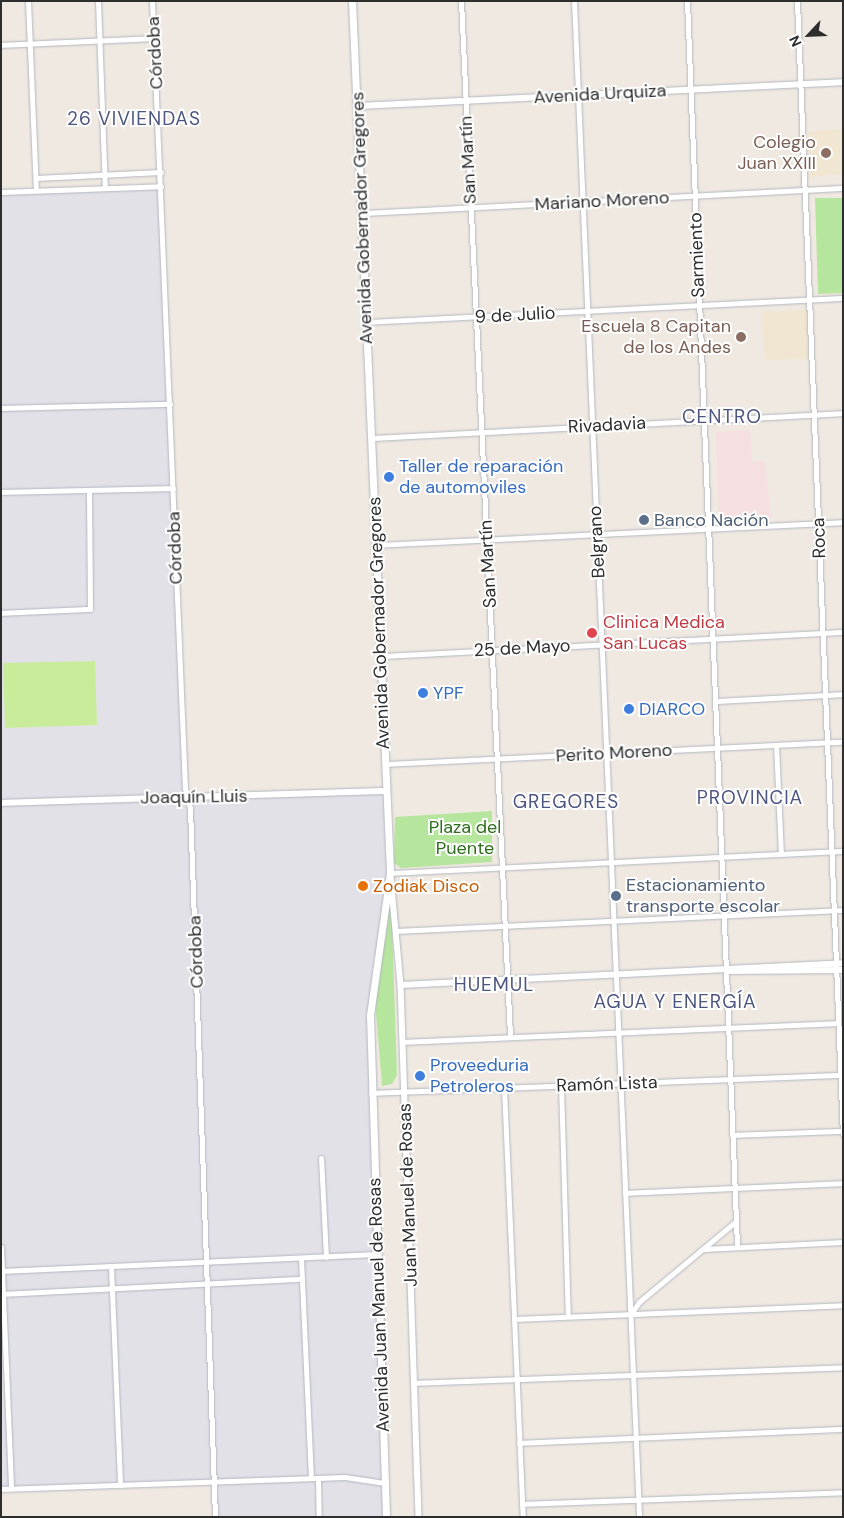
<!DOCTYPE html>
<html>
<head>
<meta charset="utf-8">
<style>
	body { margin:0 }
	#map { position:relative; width:844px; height:1518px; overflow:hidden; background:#efe9e1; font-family:"DM Sans",sans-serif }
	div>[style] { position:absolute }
	.industrial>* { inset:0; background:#e3e1e8 }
	.education>* { inset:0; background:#f0e6d1 }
	.medical>* { inset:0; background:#f5dfe0 }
	.green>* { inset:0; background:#b6e59e }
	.pitch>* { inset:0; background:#c9ec9a }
	.roads { filter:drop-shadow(0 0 1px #b4b7c1) drop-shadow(0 0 1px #b4b7c1) }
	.minor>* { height:5px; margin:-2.5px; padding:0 2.5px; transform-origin:2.5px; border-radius:2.5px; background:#fff }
	.tertiary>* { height:5.5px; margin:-2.75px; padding:0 2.75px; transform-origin:2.75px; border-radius:2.75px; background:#fff }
	.secondary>* { height:7px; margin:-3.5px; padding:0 3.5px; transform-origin:3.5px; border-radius:3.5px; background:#fff }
	.dots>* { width:14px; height:14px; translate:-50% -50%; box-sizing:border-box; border:2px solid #fff; border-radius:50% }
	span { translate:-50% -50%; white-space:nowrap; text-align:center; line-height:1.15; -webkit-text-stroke:4px #fff; paint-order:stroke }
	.street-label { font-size:18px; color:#2e2e2e }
	.education-label { font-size:18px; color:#785e54 }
	.right { translate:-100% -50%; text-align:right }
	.shop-label { font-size:18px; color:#366cbe }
	.left { translate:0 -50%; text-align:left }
	.service-label { font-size:18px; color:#4e5e75 }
	.health-label { font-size:18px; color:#be3a42 }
	.park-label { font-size:18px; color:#2c6e1b }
	.food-label { font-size:18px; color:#c56008 }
	.neighbourhood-label { font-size:19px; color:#4d5680; letter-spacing:1px }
	.frame { position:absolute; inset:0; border:2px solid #2e2e2e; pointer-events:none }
	.north { position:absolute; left:784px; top:10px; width:50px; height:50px; -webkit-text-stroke:4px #fff; paint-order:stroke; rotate:245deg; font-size:14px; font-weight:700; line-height:20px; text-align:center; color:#2e2e2e }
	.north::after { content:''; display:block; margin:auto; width:18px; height:22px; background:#2e2e2e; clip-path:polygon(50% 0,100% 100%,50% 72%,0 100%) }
</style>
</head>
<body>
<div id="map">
	<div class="industrial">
		<i style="clip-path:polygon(161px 186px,188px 797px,387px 791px,390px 873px,372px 987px,386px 1517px,215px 1517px,214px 1482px,1px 1489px,1px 192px)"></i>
	</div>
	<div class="education">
		<i style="clip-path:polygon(843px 129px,843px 174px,810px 177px,807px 132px)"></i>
		<i style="clip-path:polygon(807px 310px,809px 359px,765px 360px,763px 311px)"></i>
	</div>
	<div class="medical">
		<i style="clip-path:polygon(750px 430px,752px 462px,765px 461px,771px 518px,719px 521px,716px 432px)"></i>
	</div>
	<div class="green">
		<i style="clip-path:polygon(815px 198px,843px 198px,843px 293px,818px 294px)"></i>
		<i style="clip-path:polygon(492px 811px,492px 862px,401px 868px,394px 863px,395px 817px)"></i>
		<i style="clip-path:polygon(391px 897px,397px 1075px,392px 1084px,382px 1086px,375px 1000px)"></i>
	</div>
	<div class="pitch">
		<i style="clip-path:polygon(95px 661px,97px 725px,5px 728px,3px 663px)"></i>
	</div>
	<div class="roads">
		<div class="minor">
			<i style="left:28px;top:1px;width:189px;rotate:87.6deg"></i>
			<i style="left:98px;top:1px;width:187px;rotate:87.9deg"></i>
			<i style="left:152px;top:1px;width:788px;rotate:87.6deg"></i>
			<i style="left:185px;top:788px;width:21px;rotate:76deg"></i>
			<i style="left:190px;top:808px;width:709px;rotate:87.98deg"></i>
			<i style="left:461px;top:1px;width:1037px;rotate:87.29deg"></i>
			<i style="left:574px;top:1px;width:1517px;rotate:87.54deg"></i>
			<i style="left:687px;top:1px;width:1247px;rotate:87.7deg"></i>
			<i style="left:797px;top:1px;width:1134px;rotate:87.68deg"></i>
			<i style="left:1px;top:45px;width:153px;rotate:-2.6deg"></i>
			<i style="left:36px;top:178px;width:125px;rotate:-2.7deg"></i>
			<i style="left:1px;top:192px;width:160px;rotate:-2.1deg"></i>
			<i style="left:362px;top:213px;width:482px;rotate:-3deg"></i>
			<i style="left:366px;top:322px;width:478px;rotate:-2.9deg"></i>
			<i style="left:1px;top:408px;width:169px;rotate:-1.4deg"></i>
			<i style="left:371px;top:438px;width:473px;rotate:-3deg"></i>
			<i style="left:1px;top:492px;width:172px;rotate:-1.3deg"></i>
			<i style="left:376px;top:545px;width:468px;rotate:-2.8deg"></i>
			<i style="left:1px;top:613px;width:89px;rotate:-2.6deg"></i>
			<i style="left:90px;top:609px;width:119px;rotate:-90.5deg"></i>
			<i style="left:381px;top:656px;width:463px;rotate:-3deg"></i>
			<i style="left:715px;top:701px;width:128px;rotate:-3.1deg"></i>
			<i style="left:776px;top:745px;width:109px;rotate:87.4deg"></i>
			<i style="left:385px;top:764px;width:459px;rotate:-2.8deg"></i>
			<i style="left:390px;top:873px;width:454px;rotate:-2.8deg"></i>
			<i style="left:397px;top:931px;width:446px;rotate:-2.7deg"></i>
			<i style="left:403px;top:1042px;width:435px;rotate:-2.5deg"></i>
			<i style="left:561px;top:1086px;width:230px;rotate:88.3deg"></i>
			<i style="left:504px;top:1088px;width:429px;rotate:87.5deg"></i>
			<i style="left:371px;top:1093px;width:471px;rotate:-2.2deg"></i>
			<i style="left:732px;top:1135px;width:111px;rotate:-2.1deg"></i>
			<i style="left:321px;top:1158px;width:99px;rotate:87.1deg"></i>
			<i style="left:625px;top:1193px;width:218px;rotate:-2.6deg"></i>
			<i style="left:1px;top:1247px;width:241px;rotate:87.6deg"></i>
			<i style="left:704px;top:1249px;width:139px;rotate:-2.9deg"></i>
			<i style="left:301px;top:1258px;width:220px;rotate:87.4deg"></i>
			<i style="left:111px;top:1267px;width:218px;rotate:87.6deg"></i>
			<i style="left:1px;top:1271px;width:376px;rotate:-2.6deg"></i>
			<i style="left:1px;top:1294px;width:301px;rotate:-2.9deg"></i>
			<i style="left:630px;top:1315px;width:16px;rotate:-55deg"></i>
			<i style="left:639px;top:1302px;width:125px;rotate:-39.8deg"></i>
			<i style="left:514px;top:1319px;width:329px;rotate:-2.4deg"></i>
			<i style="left:413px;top:1383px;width:430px;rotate:-2.1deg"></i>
			<i style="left:519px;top:1443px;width:324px;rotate:-2.5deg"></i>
			<i style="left:318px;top:1478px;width:39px;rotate:89deg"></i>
			<i style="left:1px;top:1489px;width:344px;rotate:-2deg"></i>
			<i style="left:345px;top:1477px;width:40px;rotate:8.5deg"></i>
			<i style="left:522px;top:1504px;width:321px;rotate:-2.1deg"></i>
		</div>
		<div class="tertiary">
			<i style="left:357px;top:106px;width:487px;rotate:-2.8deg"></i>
			<i style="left:1px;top:803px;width:386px;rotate:-1.8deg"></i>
			<i style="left:391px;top:877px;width:108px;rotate:84.7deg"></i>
			<i style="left:401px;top:985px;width:532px;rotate:88.06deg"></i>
			<i style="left:728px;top:971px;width:115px;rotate:-0.5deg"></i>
			<i style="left:401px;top:985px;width:443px;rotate:-2.8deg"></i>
		</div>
		<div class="secondary">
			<i style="left:352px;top:1px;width:873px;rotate:87.5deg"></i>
			<i style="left:390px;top:873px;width:143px;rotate:98deg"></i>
			<i style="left:370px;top:1015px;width:502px;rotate:88.17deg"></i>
		</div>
	</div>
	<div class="dots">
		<i style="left:826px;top:153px;background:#8d6e63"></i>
		<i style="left:741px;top:337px;background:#8d6e63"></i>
		<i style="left:389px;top:477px;background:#3f7fe0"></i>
		<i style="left:644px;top:520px;background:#5c6f8a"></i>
		<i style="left:592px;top:633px;background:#e0444e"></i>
		<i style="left:423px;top:693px;background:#3f7fe0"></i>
		<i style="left:629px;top:709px;background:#3f7fe0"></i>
		<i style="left:363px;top:886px;background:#e8710a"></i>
		<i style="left:616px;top:896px;background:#5c6f8a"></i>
		<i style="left:420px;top:1076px;background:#3f7fe0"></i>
	</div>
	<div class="street-label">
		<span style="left:155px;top:53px;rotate:-93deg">Córdoba</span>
		<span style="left:600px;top:94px;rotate:-3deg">Avenida Urquiza</span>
		<span style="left:468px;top:160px;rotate:-93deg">San Martín</span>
		<span style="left:602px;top:201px;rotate:-3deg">Mariano Moreno</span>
		<span style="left:362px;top:218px;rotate:-92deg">Avenida Gobernador Gregores</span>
		<span style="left:697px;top:255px;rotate:-92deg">Sarmiento</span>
		<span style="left:515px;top:315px;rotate:-3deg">9 de Julio</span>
		<span style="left:607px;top:425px;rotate:-3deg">Rivadavia</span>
		<span style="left:819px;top:538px;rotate:-92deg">Roca</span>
		<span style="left:597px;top:542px;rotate:-93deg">Belgrano</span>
		<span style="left:175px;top:548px;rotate:-92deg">Córdoba</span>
		<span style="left:488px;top:564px;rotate:-93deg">San Martín</span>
		<span style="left:379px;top:623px;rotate:-92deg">Avenida Gobernador Gregores</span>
		<span style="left:522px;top:648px;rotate:-3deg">25 de Mayo</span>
		<span style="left:614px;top:753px;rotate:-3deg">Perito Moreno</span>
		<span style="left:194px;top:797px;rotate:-1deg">Joaquín Lluis</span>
		<span style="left:196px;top:952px;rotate:-92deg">Córdoba</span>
		<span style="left:607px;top:1084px;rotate:-2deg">Ramón Lista</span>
		<span style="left:408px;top:1195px;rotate:-92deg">Juan Manuel de Rosas</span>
		<span style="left:379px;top:1305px;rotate:-92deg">Avenida Juan Manuel de Rosas</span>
	</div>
	<div class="education-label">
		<span class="right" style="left:816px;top:153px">Colegio<br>Juan XXIII</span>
		<span class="right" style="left:731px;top:337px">Escuela 8 Capitan<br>de los Andes</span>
	</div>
	<div class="shop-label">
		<span class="left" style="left:399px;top:477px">Taller de reparación<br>de automoviles</span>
		<span class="left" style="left:433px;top:693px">YPF</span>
		<span class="left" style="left:639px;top:709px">DIARCO</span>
		<span class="left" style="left:430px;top:1076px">Proveeduria<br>Petroleros</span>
	</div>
	<div class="service-label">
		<span class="left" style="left:654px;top:520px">Banco Nación</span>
		<span class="left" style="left:626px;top:896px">Estacionamiento<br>transporte escolar</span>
	</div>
	<div class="health-label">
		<span class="left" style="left:603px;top:633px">Clinica Medica<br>San Lucas</span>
	</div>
	<div class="park-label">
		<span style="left:465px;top:838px">Plaza del<br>Puente</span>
	</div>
	<div class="food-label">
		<span class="left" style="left:373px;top:886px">Zodiak Disco</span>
	</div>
	<div class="neighbourhood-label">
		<span style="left:134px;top:119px">26 VIVIENDAS</span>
		<span style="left:722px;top:417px">CENTRO</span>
		<span style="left:750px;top:798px">PROVINCIA</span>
		<span style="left:566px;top:802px">GREGORES</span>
		<span style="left:494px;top:985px">HUEMUL</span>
		<span style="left:675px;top:1002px">AGUA Y ENERGÍA</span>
	</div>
	<div class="frame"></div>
	<div class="north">N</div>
</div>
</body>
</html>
